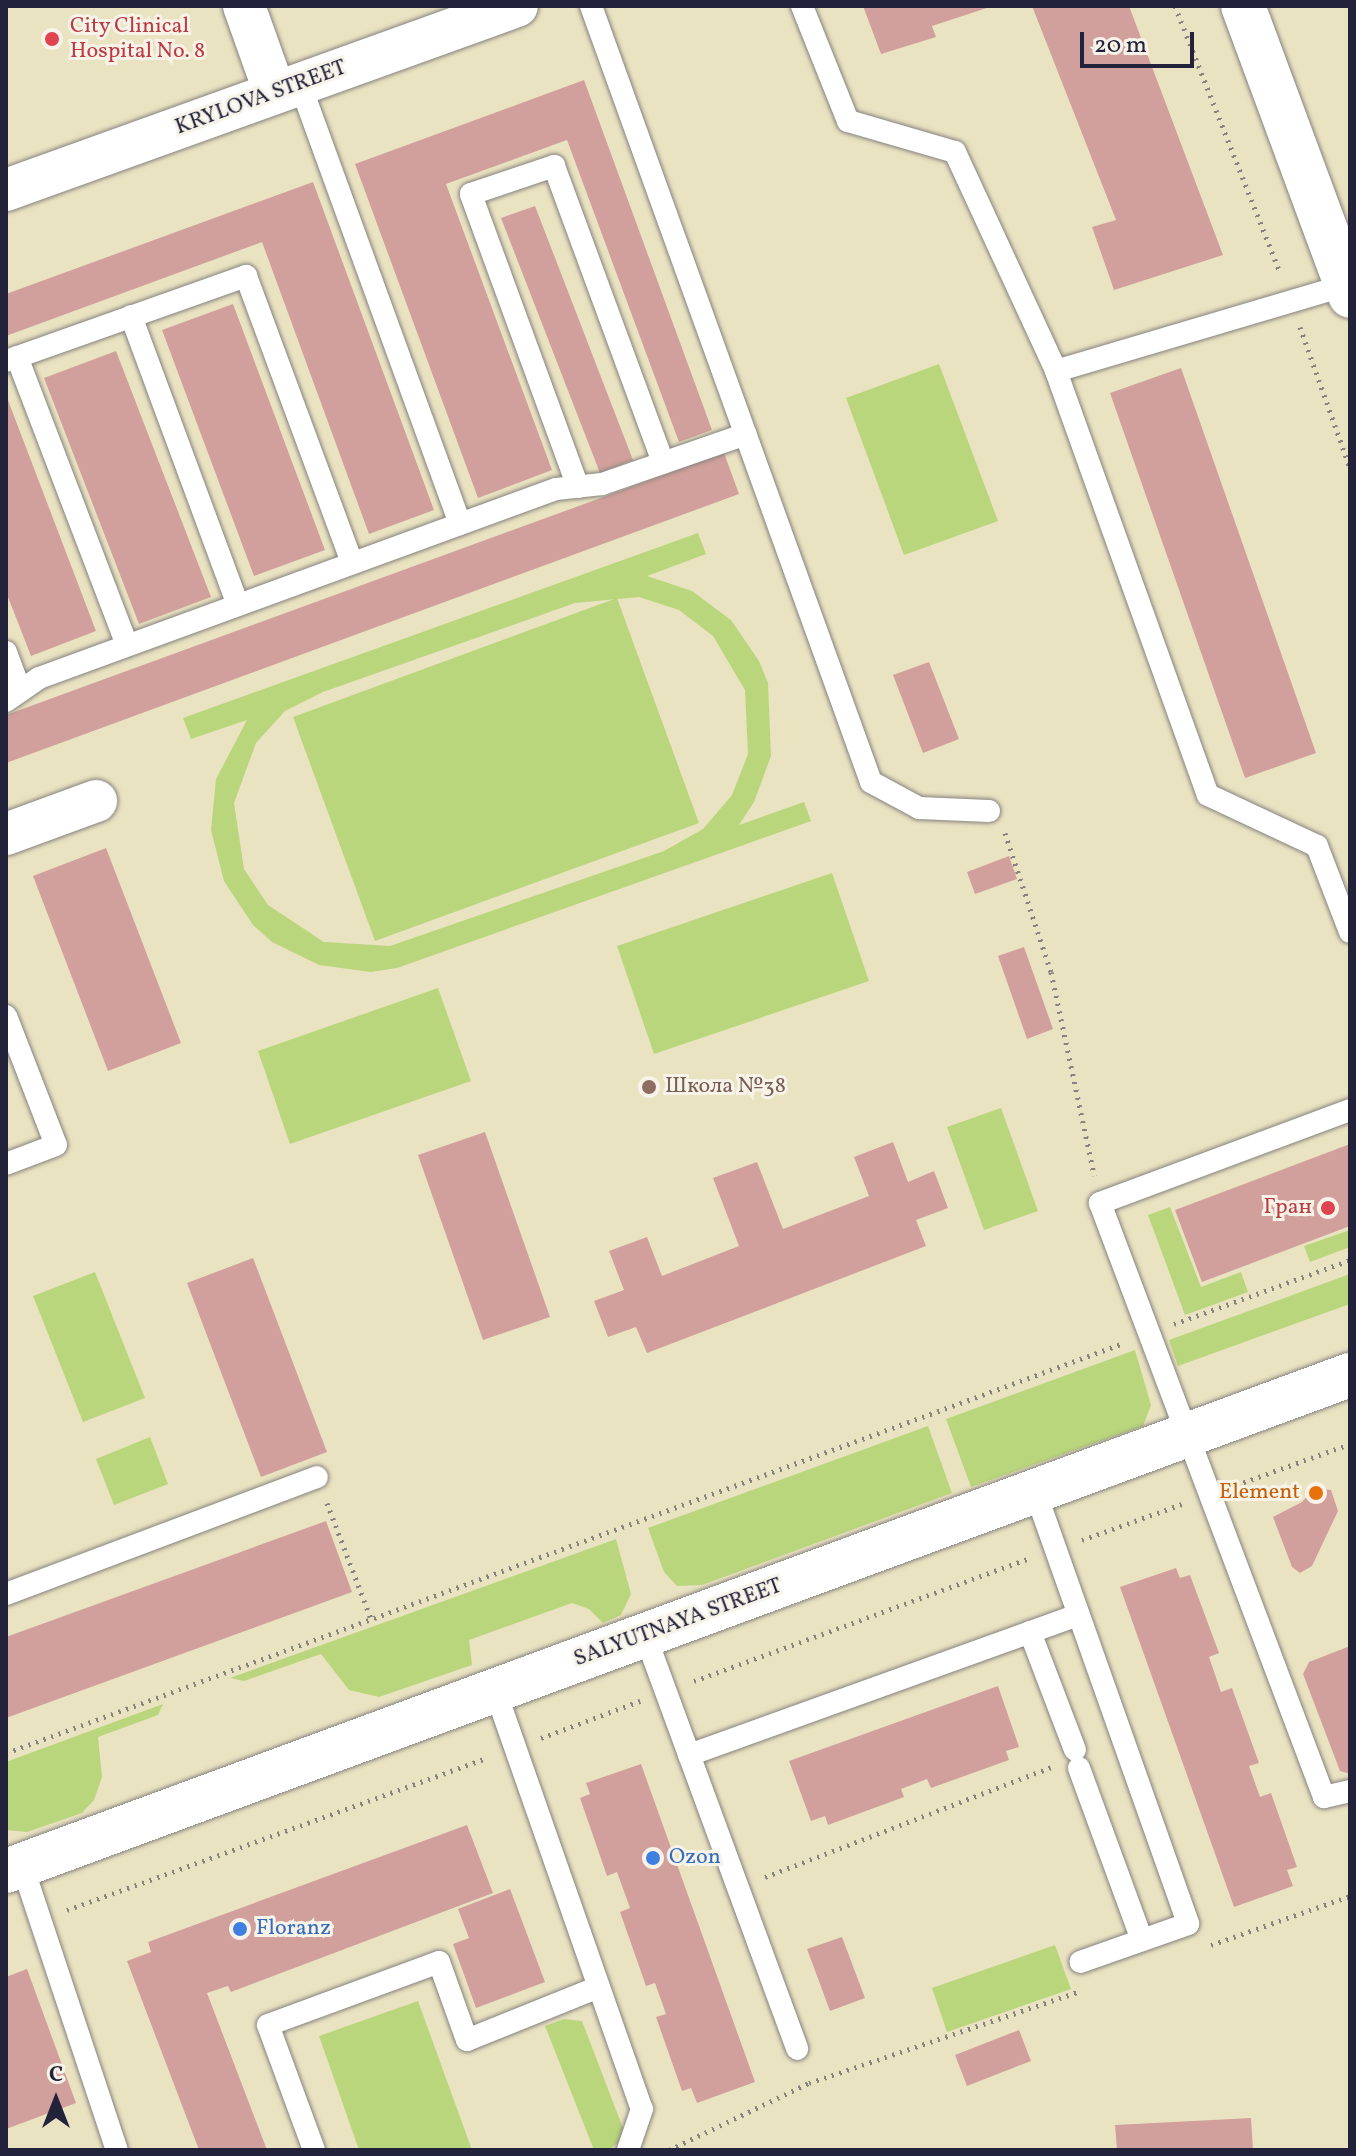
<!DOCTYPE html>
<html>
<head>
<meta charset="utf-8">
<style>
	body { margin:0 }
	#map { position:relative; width:1356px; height:2156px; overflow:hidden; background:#eae3c2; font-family:Vollkorn,serif }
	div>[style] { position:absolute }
	.green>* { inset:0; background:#bad67c }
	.building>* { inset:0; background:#d2a09c }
	.path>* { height:5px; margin-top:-2.5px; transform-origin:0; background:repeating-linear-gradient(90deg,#86827e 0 2px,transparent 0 8px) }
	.roads { filter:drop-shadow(0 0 2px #86827e) drop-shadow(0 0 2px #86827e) }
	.service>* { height:22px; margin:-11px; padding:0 11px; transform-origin:11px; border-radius:11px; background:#fff }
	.minor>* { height:42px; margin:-21px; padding:0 21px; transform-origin:21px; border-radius:21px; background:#fff }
	.tertiary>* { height:44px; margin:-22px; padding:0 22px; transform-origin:22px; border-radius:22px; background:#fff }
	.secondary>* { height:44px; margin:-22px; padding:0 22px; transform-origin:22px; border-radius:22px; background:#fff }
	.dots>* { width:22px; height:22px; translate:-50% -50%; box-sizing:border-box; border:4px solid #f7f3e8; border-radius:50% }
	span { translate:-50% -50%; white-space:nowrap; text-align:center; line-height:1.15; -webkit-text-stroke:6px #f7f3e8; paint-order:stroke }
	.health-label { font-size:22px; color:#be3a42 }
	.left { translate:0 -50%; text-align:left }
	.right { translate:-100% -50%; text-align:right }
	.street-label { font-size:22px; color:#22223b }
	.education-label { font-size:22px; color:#785e54 }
	.food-label { font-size:22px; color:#c56008 }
	.shop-label { font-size:22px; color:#366cbe }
	.frame { position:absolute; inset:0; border:8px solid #22223b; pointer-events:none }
	.north { position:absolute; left:16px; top:2060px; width:80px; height:80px; -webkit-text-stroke:6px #f7f3e8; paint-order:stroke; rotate:0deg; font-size:22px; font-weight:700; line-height:32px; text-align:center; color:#22223b }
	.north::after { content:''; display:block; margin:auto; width:28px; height:36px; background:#22223b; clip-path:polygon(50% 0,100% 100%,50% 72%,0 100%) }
	.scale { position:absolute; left:1080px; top:32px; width:114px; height:36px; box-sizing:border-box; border:4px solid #22223b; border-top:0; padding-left:10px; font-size:24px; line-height:28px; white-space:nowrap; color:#22223b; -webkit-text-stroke:6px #f7f3e8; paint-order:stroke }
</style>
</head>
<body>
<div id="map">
	<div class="green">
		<i style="clip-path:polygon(939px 364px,998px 521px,904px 555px,846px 398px)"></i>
		<i style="clip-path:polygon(evenodd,698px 533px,706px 554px,647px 576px,692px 591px,731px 620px,759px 661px,768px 683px,771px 756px,754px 802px,739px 825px,804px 802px,811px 821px,397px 968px,371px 972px,319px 965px,272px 942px,253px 925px,224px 881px,211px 830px,216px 779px,247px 720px,191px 739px,183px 718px,698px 533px,639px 597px,679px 610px,713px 636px,745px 690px,748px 754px,732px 795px,703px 829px,664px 851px,390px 946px,324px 942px,268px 905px,244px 869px,234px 803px,256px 743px,285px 711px,323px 692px,575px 603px,639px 597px)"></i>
		<i style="clip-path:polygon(617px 598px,699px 823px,375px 941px,293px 717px)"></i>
		<i style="clip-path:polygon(832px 873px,869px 981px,654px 1054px,617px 946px)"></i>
		<i style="clip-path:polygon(438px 988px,471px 1081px,290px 1144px,258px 1051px)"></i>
		<i style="clip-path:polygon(1001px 1108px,1038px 1211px,984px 1230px,947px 1127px)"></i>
		<i style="clip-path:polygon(1170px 1207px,1201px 1287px,1241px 1272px,1248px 1292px,1185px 1315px,1148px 1215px)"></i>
		<i style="clip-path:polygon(1350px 1230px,1350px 1247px,1310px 1262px,1304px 1246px)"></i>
		<i style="clip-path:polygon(95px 1272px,145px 1398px,83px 1422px,33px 1296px)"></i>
		<i style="clip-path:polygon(1350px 1274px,1350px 1304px,1178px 1366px,1169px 1340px)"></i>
		<i style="clip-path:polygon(1135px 1350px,1151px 1405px,1143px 1426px,971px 1487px,946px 1419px)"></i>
		<i style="clip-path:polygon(928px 1426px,952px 1493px,702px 1585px,677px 1586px,664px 1572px,648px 1528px)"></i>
		<i style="clip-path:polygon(150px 1437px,168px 1484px,114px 1505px,96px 1459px)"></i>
		<i style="clip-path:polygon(616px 1539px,631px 1594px,621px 1615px,603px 1623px,589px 1609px,572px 1603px,469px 1640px,472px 1665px,379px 1697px,349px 1690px,321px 1654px,244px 1681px,230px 1678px)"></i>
		<i style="clip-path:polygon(163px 1704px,158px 1715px,98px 1737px,102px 1777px,94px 1800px,82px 1813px,27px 1832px,6px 1830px,6px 1762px)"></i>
		<i style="clip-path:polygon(1055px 1945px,1071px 1989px,947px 2032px,932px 1988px)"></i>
		<i style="clip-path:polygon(418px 2001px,472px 2150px,359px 2150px,319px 2036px)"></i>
		<i style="clip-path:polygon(564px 2019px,582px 2021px,626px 2136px,609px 2150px,594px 2150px,545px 2026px)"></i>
	</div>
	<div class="building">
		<i style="clip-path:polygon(863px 6px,990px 6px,990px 7px,932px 26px,936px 37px,881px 54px)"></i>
		<i style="clip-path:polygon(1032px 6px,1129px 6px,1223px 255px,1114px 290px,1092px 227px,1116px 220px)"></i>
		<i style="clip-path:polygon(584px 80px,712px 430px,679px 442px,567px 140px,446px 184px,552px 470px,478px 498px,355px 164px)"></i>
		<i style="clip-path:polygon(313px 182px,434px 510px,369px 534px,262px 242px,6px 336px,6px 294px)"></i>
		<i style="clip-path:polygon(535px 206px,633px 460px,600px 473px,501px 218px)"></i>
		<i style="clip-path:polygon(233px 304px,325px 550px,254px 576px,162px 330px)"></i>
		<i style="clip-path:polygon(116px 351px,211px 597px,139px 624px,44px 378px)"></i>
		<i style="clip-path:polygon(1181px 368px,1316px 753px,1245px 778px,1110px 393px)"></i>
		<i style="clip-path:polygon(6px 395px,96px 631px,31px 656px,6px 592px)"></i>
		<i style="clip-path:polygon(724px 453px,739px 494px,6px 763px,6px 715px)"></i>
		<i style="clip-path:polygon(929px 662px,959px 739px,923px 753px,893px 675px)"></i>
		<i style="clip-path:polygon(106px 848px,181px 1043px,108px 1071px,33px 876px)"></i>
		<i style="clip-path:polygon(1009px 856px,1017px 879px,975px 894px,967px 872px)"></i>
		<i style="clip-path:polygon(1024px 947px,1053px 1029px,1027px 1039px,998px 956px)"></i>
		<i style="clip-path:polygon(485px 1132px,550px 1317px,483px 1340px,418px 1155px)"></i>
		<i style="clip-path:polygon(893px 1142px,908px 1182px,934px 1171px,948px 1208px,916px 1220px,926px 1246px,647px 1353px,636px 1327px,608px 1337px,594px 1301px,624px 1290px,609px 1251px,647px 1237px,662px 1276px,739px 1246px,713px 1178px,757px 1162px,783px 1229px,869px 1196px,854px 1157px)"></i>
		<i style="clip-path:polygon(1350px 1144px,1350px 1226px,1202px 1282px,1175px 1210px)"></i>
		<i style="clip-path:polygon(253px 1258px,327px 1452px,261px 1477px,187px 1283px)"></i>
		<i style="clip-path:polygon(1315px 1488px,1331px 1490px,1338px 1511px,1312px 1566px,1300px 1573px,1292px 1567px,1273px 1517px,1302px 1502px)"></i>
		<i style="clip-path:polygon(326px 1521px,352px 1592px,6px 1718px,6px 1637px)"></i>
		<i style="clip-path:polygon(1176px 1568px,1180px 1578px,1190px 1575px,1219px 1653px,1209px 1657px,1221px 1692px,1232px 1688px,1259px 1763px,1249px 1766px,1260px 1797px,1271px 1793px,1297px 1867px,1287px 1870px,1293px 1886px,1234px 1907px,1120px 1587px)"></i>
		<i style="clip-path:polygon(1350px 1646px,1350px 1774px,1340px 1771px,1303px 1674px,1309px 1662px)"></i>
		<i style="clip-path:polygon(998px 1686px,1019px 1747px,1006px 1751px,1009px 1760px,931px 1788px,927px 1779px,901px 1789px,904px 1797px,828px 1825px,825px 1816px,811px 1821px,789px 1761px)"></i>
		<i style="clip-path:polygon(641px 1764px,755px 2082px,697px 2103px,691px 2088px,682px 2091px,656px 2017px,666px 2014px,655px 1983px,646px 1986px,620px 1912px,630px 1908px,617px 1872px,607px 1876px,580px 1798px,590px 1794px,586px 1783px)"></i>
		<i style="clip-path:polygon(467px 1825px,493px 1893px,231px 1992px,228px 1986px,207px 1993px,267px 2150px,199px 2150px,127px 1961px,151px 1952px,148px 1942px)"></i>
		<i style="clip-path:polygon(510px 1889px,545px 1982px,476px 2008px,453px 1944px,469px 1938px,458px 1909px)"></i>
		<i style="clip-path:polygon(842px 1937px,865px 1998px,830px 2011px,807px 1949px)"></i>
		<i style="clip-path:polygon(27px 1969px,76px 2103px,6px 2129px,6px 1977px)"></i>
		<i style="clip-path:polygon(1019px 2030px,1031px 2061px,967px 2086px,955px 2055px)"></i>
		<i style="clip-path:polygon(1251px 2118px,1253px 2150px,1117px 2150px,1115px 2125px)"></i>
	</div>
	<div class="path">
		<i style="left:1175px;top:6px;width:287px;rotate:68.5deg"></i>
		<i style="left:1300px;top:327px;width:150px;rotate:70.5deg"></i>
		<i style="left:1005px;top:833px;width:146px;rotate:71.7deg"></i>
		<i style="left:1051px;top:972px;width:208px;rotate:78deg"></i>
		<i style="left:1174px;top:1324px;width:187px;rotate:-20deg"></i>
		<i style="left:1236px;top:1485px;width:121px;rotate:-19.8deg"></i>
		<i style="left:327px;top:1503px;width:124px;rotate:69.2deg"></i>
		<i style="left:1082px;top:1540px;width:106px;rotate:-19.8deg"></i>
		<i style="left:694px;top:1681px;width:355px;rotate:-20.1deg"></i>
		<i style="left:541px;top:1738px;width:106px;rotate:-20.5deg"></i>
		<i style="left:6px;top:1753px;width:1191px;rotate:-20.14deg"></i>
		<i style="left:765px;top:1877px;width:306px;rotate:-21deg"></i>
		<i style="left:67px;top:1910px;width:446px;rotate:-19.9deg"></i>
		<i style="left:1211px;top:1945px;width:147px;rotate:-19.4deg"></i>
		<i style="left:669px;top:2150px;width:155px;rotate:-25.6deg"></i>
		<i style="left:809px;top:2083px;width:284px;rotate:-18.7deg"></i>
	</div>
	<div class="roads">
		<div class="service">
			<i style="left:591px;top:6px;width:825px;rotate:70.16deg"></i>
			<i style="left:871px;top:782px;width:55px;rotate:28.4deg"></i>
			<i style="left:919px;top:808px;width:70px;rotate:2.5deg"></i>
			<i style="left:802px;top:6px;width:124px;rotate:68.2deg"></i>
			<i style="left:848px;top:121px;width:111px;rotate:16.2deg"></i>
			<i style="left:955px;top:152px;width:241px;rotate:65.2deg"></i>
			<i style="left:1056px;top:371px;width:450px;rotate:70.3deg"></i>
			<i style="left:1208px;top:795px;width:120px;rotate:25.1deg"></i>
			<i style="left:1317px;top:846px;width:92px;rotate:69deg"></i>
			<i style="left:300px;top:84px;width:468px;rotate:70deg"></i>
			<i style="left:131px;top:316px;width:308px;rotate:69.7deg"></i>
			<i style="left:17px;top:357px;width:308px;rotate:69.1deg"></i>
			<i style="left:6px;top:361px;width:255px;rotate:-19.5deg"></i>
			<i style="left:246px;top:276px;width:306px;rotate:69.7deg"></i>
			<i style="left:1056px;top:371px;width:302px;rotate:-16.5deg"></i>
			<i style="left:578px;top:487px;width:312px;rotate:-110.1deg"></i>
			<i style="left:471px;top:194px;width:88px;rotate:-18.6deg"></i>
			<i style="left:554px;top:166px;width:316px;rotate:69.8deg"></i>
			<i style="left:6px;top:652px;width:40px;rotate:69.8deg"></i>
			<i style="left:6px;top:701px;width:40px;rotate:-34.9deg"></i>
			<i style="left:39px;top:678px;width:550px;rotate:-20.08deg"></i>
			<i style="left:556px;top:489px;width:46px;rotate:-6.2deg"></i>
			<i style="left:602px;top:484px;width:152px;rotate:-19.1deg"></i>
			<i style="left:6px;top:1016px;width:138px;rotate:68.8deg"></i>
			<i style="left:56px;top:1145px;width:53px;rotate:159.2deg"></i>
			<i style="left:1350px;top:1110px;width:267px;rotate:159.6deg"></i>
			<i style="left:1100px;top:1203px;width:635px;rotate:69.34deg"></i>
			<i style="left:1324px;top:1797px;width:27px;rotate:-13deg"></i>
			<i style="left:1035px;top:1491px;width:459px;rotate:70.5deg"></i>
			<i style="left:1188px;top:1924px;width:114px;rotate:160.6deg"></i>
			<i style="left:6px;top:1594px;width:332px;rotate:-20.6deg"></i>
			<i style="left:1030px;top:1632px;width:126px;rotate:69.1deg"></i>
			<i style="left:645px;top:1635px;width:441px;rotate:69.8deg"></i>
			<i style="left:495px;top:1690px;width:444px;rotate:70.7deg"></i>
			<i style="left:642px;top:2109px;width:43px;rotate:108.9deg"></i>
			<i style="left:689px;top:1755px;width:413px;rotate:-19.8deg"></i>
			<i style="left:1079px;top:1768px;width:183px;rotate:69.9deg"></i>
			<i style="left:22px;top:1865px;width:300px;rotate:71.6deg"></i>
			<i style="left:314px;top:2150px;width:133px;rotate:-110.2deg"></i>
			<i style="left:268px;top:2025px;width:182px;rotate:-20.2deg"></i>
			<i style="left:439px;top:1962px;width:83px;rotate:70.3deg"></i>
			<i style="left:467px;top:2040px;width:142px;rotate:-21.9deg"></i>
		</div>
		<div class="minor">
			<i style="left:244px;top:6px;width:92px;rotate:70.4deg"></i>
			<i style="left:6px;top:190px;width:543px;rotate:-19.8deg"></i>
			<i style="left:6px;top:834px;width:96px;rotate:-20.1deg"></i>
		</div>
		<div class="tertiary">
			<i style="left:6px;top:1871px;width:1433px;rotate:-20.26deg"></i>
		</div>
		<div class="secondary">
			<i style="left:1243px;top:6px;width:309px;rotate:69.7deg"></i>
		</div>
	</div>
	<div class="dots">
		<i style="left:52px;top:39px;background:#e0444e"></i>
		<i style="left:649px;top:1087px;background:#8d6e63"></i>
		<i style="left:1328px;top:1208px;background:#e0444e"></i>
		<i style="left:1316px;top:1493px;background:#e8710a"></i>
		<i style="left:653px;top:1858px;background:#3f7fe0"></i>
		<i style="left:240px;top:1929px;background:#3f7fe0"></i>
	</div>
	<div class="health-label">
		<span class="left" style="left:70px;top:39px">City Clinical<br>Hospital No. 8</span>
		<span class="right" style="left:1312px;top:1208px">Гран</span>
	</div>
	<div class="street-label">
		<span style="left:261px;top:98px;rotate:-20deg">KRYLOVA STREET</span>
		<span style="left:678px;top:1623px;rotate:-20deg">SALYUTNAYA STREET</span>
	</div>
	<div class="education-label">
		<span class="left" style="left:665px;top:1087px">Школа №38</span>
	</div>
	<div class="food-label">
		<span class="right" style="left:1300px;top:1493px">Element</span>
	</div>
	<div class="shop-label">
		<span class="left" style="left:669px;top:1858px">Ozon</span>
		<span class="left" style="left:256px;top:1929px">Floranz</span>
	</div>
	<div class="frame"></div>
	<div class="north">С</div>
	<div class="scale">20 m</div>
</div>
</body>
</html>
